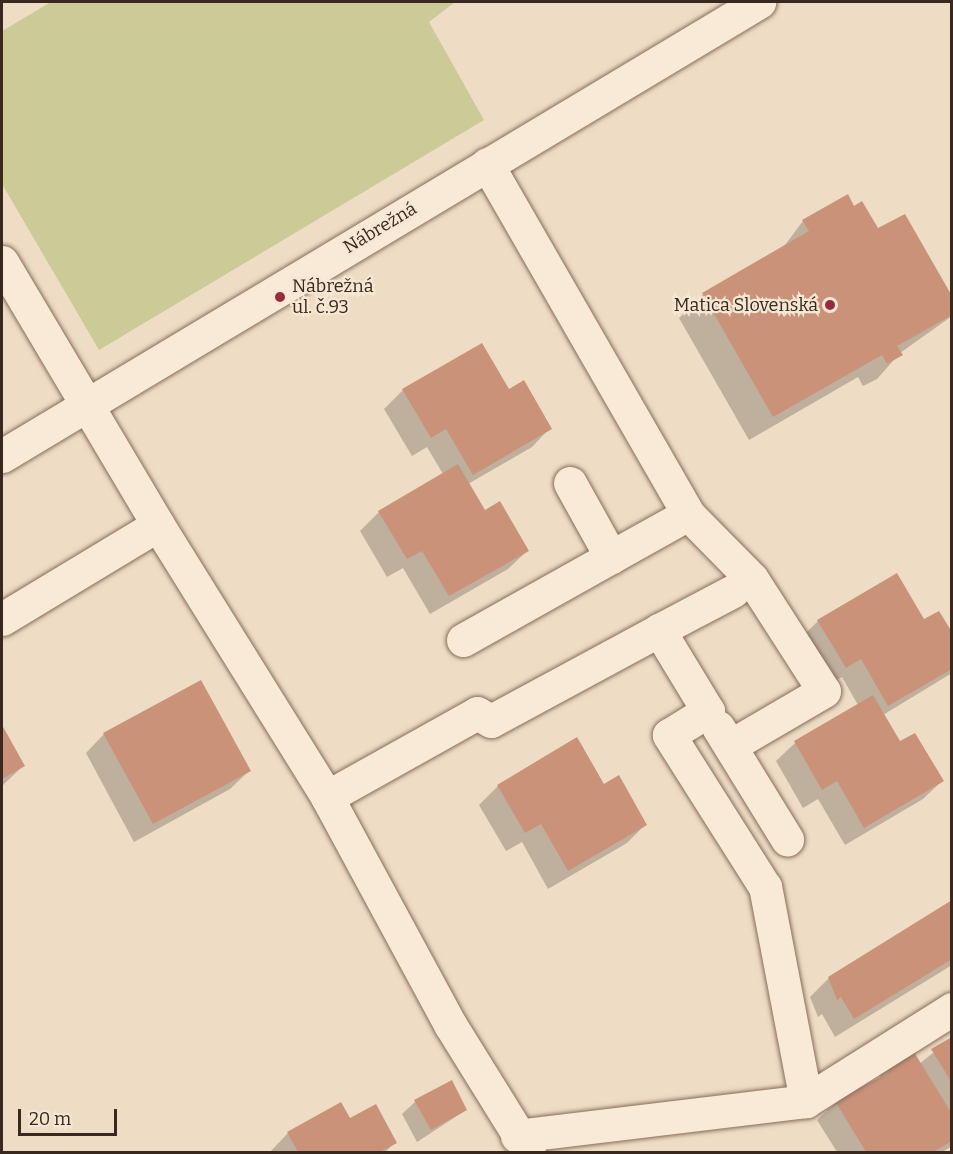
<!DOCTYPE html>
<html>
<head>
<meta charset="utf-8">
<style>
	body { margin:0 }
	#map { position:relative; width:953px; height:1154px; overflow:hidden; background:#eedcc4; font-family:Bitter,serif }
	div>[style] { position:absolute }
	.green>* { inset:0; background:#cccb98 }
	.shadow>* { inset:0; background:#0003 }
	.building>* { inset:0; background:#cb927a }
	.roads { filter:drop-shadow(0 0 2px #886d5b) drop-shadow(0 0 2px #886d5b) }
	.minor>* { height:33px; margin:-16.5px; padding:0 16.5px; transform-origin:16.5px; border-radius:16.5px; background:#f8ead7 }
	.dots>* { width:16px; height:16px; translate:-50% -50%; box-sizing:border-box; border:3px solid #f5e7d4; border-radius:50% }
	span { translate:-50% -50%; white-space:nowrap; text-align:center; line-height:1.15; -webkit-text-stroke:4.5px #f5e7d4; paint-order:stroke }
	.street-label { font-size:18px; color:#38281e }
	.poi-label { font-size:18px; color:#38281e }
	.left { translate:0 -50%; text-align:left }
	.right { translate:-100% -50%; text-align:right }
	.frame { position:absolute; inset:0; border:3px solid #38281e; pointer-events:none }
	.scale { position:absolute; left:18px; top:1109px; width:99px; height:27px; box-sizing:border-box; border:3px solid #38281e; border-top:0; padding-left:8px; font-size:18px; line-height:21px; white-space:nowrap; color:#38281e; -webkit-text-stroke:4px #f5e7d4; paint-order:stroke }
</style>
</head>
<body>
<div id="map">
	<div class="green">
		<i style="clip-path:polygon(51px 2px,455px 2px,429px 22px,484px 120px,99px 350px,2px 184px,2px 31px)"></i>
	</div>
	<div class="shadow">
		<i style="clip-path:polygon(854px 208px,952px 299px,952px 316px,900px 353px,877px 379px,863px 386px,858px 377px,749px 440px,679px 318px,703px 295px,782px 249px,803px 221px)"></i>
		<i style="clip-path:polygon(403px 390px,508px 391px,550px 428px,532px 447px,468px 484px,484px 513px,527px 551px,508px 569px,430px 614px,403px 568px,387px 577px,360px 531px,379px 512px,443px 474px,427px 447px,412px 456px,384px 409px)"></i>
		<i style="clip-path:polygon(818px 621px,923px 621px,952px 635px,952px 673px,883px 715px,900px 743px,942px 781px,923px 799px,845px 845px,818px 799px,803px 808px,776px 761px,795px 743px,858px 705px,842px 677px,827px 686px,799px 640px)"></i>
		<i style="clip-path:polygon(2px 728px,23px 766px,2px 786px)"></i>
		<i style="clip-path:polygon(104px 734px,249px 771px,230px 789px,134px 842px,86px 753px)"></i>
		<i style="clip-path:polygon(576px 739px,603px 786px,646px 824px,627px 843px,548px 889px,522px 842px,506px 851px,479px 805px,498px 786px)"></i>
		<i style="clip-path:polygon(952px 902px,952px 965px,835px 1037px,822px 1014px,818px 1017px,810px 997px,829px 978px)"></i>
		<i style="clip-path:polygon(952px 1038px,952px 1146px,942px 1152px,837px 1152px,817px 1120px,836px 1102px,881px 1078px,877px 1072px,919px 1064px)"></i>
		<i style="clip-path:polygon(415px 1102px,466px 1110px,417px 1142px,402px 1114px)"></i>
		<i style="clip-path:polygon(288px 1133px,395px 1143px,385px 1152px,270px 1152px)"></i>
	</div>
	<div class="building">
		<i style="clip-path:polygon(848px 194px,854px 206px,862px 201px,878px 228px,905px 214px,952px 296px,952px 315px,897px 346px,903px 355px,887px 364px,882px 355px,773px 417px,702px 293px,809px 231px,802px 220px)"></i>
		<i style="clip-path:polygon(482px 343px,509px 389px,524px 380px,552px 429px,473px 475px,446px 429px,431px 438px,402px 389px)"></i>
		<i style="clip-path:polygon(458px 464px,485px 510px,500px 501px,529px 551px,449px 596px,422px 551px,407px 559px,378px 511px)"></i>
		<i style="clip-path:polygon(897px 573px,924px 619px,939px 611px,952px 632px,952px 669px,888px 706px,861px 659px,846px 668px,817px 620px)"></i>
		<i style="clip-path:polygon(201px 680px,251px 771px,153px 824px,103px 733px)"></i>
		<i style="clip-path:polygon(873px 695px,900px 741px,915px 733px,944px 781px,864px 828px,837px 781px,822px 790px,794px 741px)"></i>
		<i style="clip-path:polygon(2px 725px,25px 766px,2px 779px)"></i>
		<i style="clip-path:polygon(577px 737px,604px 784px,619px 775px,647px 825px,568px 871px,541px 824px,525px 833px,497px 785px)"></i>
		<i style="clip-path:polygon(952px 900px,952px 959px,854px 1019px,841px 997px,837px 1000px,828px 977px)"></i>
		<i style="clip-path:polygon(952px 1037px,952px 1083px,931px 1049px)"></i>
		<i style="clip-path:polygon(914px 1052px,952px 1114px,952px 1141px,933px 1152px,866px 1152px,835px 1101px,888px 1073px,882px 1064px)"></i>
		<i style="clip-path:polygon(452px 1080px,467px 1110px,431px 1130px,414px 1100px)"></i>
		<i style="clip-path:polygon(341px 1102px,350px 1118px,376px 1104px,397px 1143px,380px 1152px,298px 1152px,287px 1132px)"></i>
	</div>
	<div class="roads">
		<div class="minor">
			<i style="left:487px;top:164px;width:404px;rotate:60.1deg"></i>
			<i style="left:688px;top:514px;width:91px;rotate:45.4deg"></i>
			<i style="left:752px;top:579px;width:133px;rotate:57.3deg"></i>
			<i style="left:824px;top:691px;width:109px;rotate:149.7deg"></i>
			<i style="left:2px;top:262px;width:306px;rotate:59.3deg"></i>
			<i style="left:2px;top:456px;width:883px;rotate:-30.95deg"></i>
			<i style="left:570px;top:483px;width:85px;rotate:61deg"></i>
			<i style="left:611px;top:557px;width:88px;rotate:-29.2deg"></i>
			<i style="left:2px;top:619px;width:182px;rotate:-31.1deg"></i>
			<i style="left:158px;top:525px;width:320px;rotate:58.1deg"></i>
			<i style="left:327px;top:797px;width:260px;rotate:61.6deg"></i>
			<i style="left:451px;top:1026px;width:148px;rotate:58.2deg"></i>
			<i style="left:463px;top:640px;width:170px;rotate:-29.3deg"></i>
			<i style="left:718px;top:727px;width:132px;rotate:58.4deg"></i>
			<i style="left:327px;top:797px;width:172px;rotate:-29.2deg"></i>
			<i style="left:477px;top:713px;width:16px;rotate:30deg"></i>
			<i style="left:491px;top:721px;width:191px;rotate:-28.4deg"></i>
			<i style="left:806px;top:1101px;width:173px;rotate:-32.2deg"></i>
			<i style="left:517px;top:1136px;width:291px;rotate:-6.9deg"></i>
			<i style="left:806px;top:1101px;width:218px;rotate:-100.8deg"></i>
			<i style="left:765px;top:887px;width:180px;rotate:-122.3deg"></i>
			<i style="left:669px;top:735px;width:46px;rotate:-31.6deg"></i>
			<i style="left:708px;top:711px;width:95px;rotate:-121.2deg"></i>
			<i style="left:659px;top:630px;width:84px;rotate:-27.8deg"></i>
		</div>
	</div>
	<div class="dots">
		<i style="left:280px;top:297px;background:#962b39"></i>
		<i style="left:830px;top:305px;background:#962b39"></i>
	</div>
	<div class="street-label">
		<span style="left:380px;top:228px;rotate:-31deg">Nábrežná</span>
	</div>
	<div class="poi-label">
		<span class="left" style="left:292px;top:297px">Nábrežná<br>ul. č.93</span>
		<span class="right" style="left:818px;top:305px">Matica Slovenská</span>
	</div>
	<div class="frame"></div>
	<div class="scale">20 m</div>
</div>
</body>
</html>
